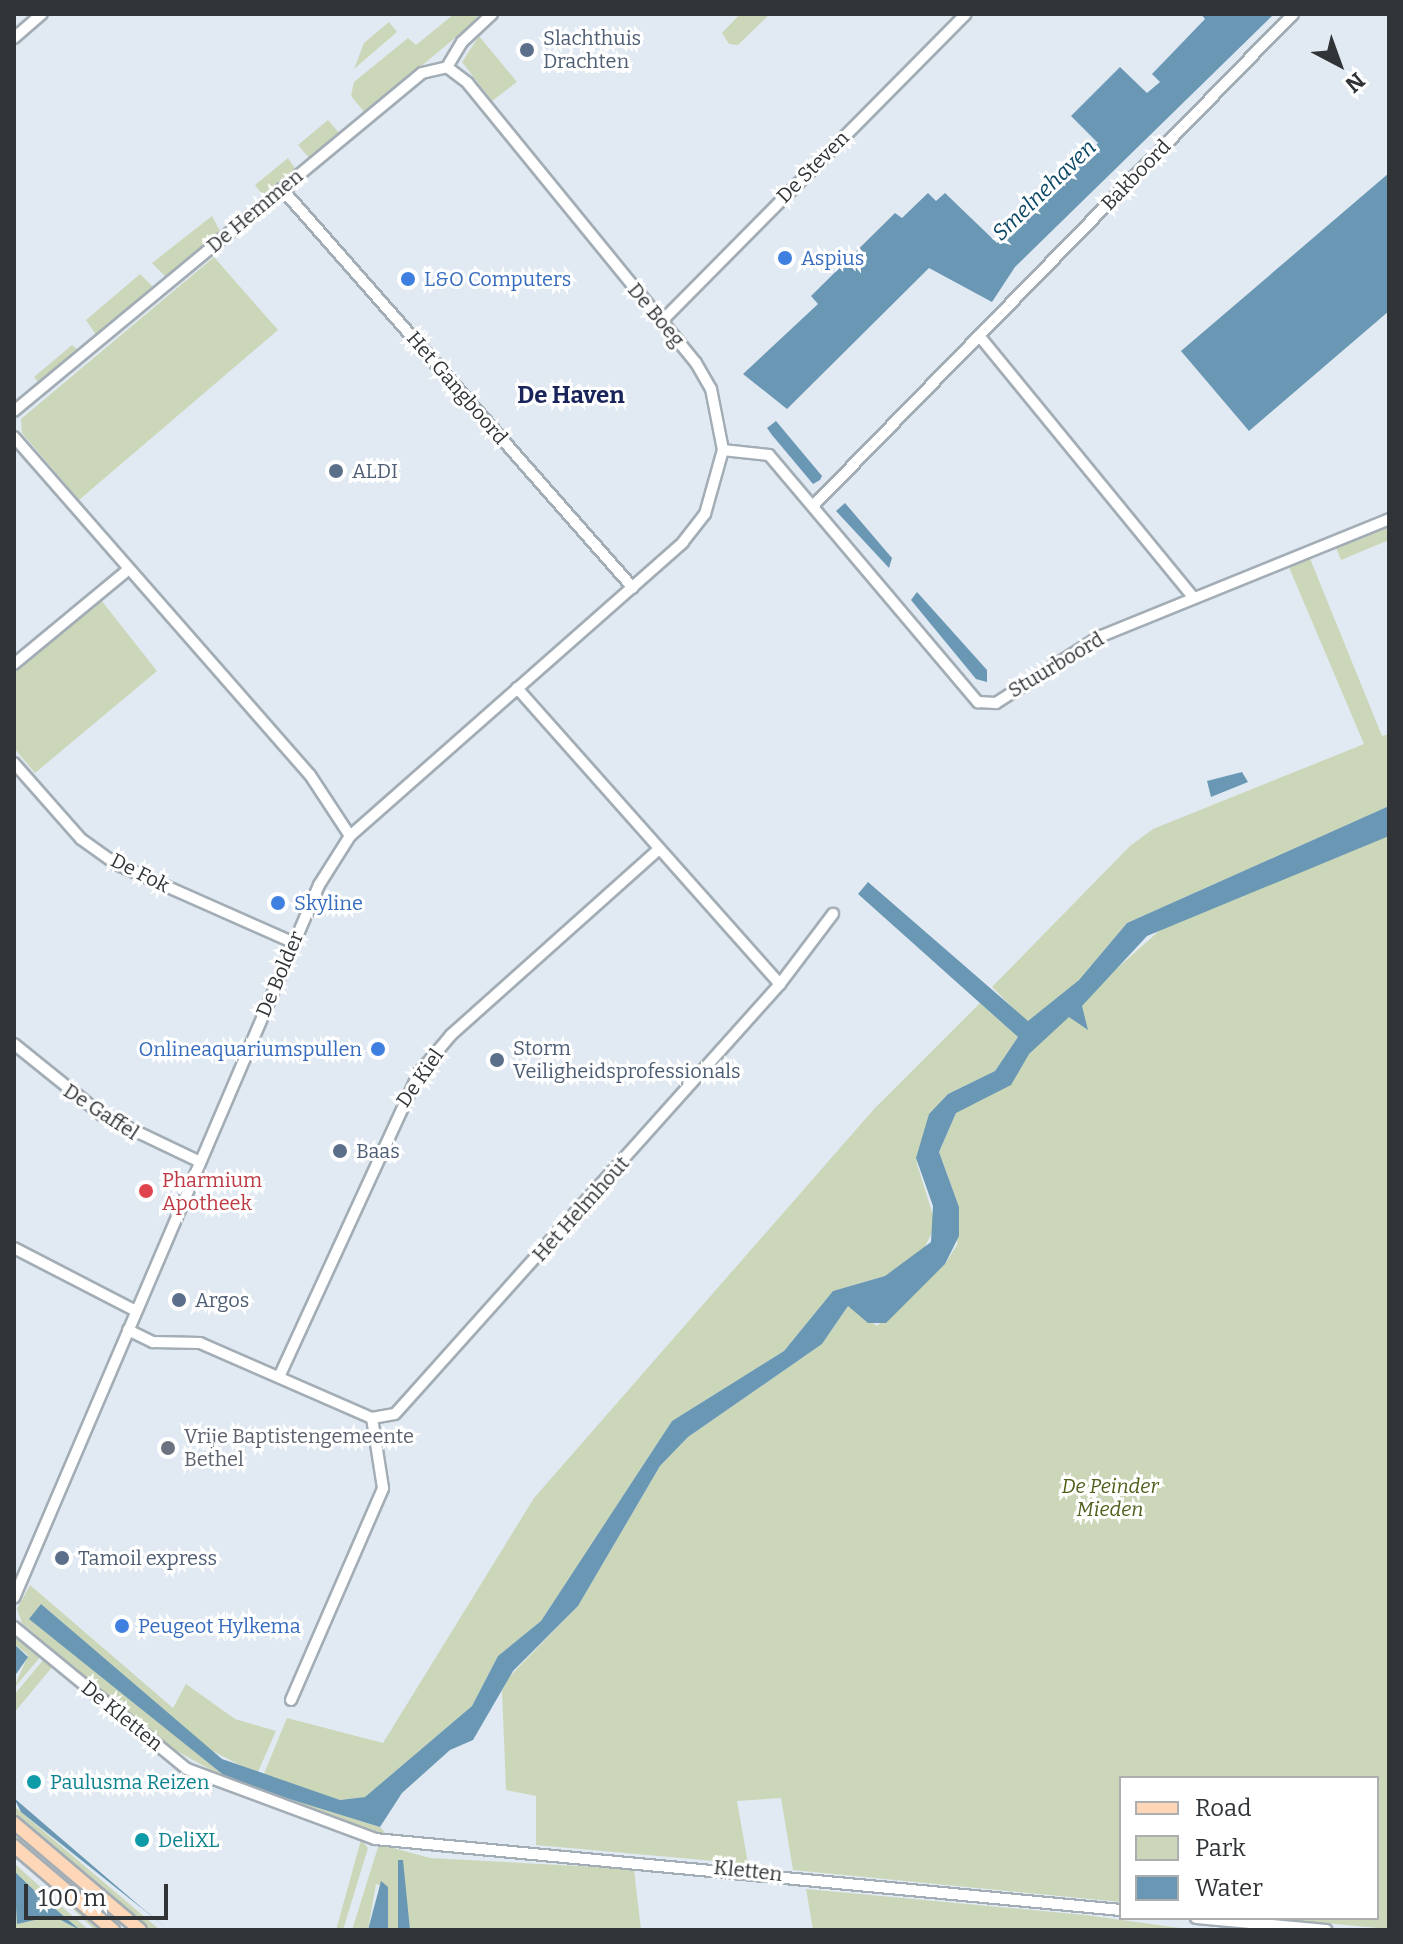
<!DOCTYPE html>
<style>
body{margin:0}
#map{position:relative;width:1403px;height:1944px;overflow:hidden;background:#e1eaf3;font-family:Bitter,serif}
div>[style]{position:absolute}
.green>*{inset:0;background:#ccd7b9}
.water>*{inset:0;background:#6a98b4}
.roads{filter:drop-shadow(2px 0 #a3adb5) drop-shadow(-2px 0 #a3adb5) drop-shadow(0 2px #a3adb5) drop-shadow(0 -2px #a3adb5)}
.minor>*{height:10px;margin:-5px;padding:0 5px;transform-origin:5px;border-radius:5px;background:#fff}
.major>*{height:12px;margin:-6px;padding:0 6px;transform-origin:6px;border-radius:6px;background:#fdd7b8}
.dots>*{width:22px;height:22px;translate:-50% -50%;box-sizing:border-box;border:4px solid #fff;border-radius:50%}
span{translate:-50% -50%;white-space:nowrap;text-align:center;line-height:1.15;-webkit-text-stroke:6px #fff;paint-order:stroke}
.service-label{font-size:20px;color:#4e5e75}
.left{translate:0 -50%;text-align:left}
.street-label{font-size:20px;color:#303437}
.shop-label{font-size:20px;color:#366cbe}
.right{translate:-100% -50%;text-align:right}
.health-label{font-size:20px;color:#be3a42}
.worship-label{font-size:20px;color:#5b616d}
.park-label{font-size:20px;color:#4e601b;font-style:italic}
.culture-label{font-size:20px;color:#0d838f}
.water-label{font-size:22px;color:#0b4866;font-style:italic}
.quarter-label{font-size:24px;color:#19245b;font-weight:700}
.frame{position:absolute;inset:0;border:16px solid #303437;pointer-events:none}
.legend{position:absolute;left:1119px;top:1776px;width:260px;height:144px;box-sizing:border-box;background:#fff;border:2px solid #acaeaf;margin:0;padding:10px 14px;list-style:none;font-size:24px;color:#303437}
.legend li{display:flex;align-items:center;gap:16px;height:40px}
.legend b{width:40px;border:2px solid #acaeaf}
.north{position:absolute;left:1299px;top:24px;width:80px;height:80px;-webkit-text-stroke:6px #fff;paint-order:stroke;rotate:139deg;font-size:22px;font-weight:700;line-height:32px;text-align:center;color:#303437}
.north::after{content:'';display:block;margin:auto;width:28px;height:36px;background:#303437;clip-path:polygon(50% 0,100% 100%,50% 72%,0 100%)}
.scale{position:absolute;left:24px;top:1884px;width:144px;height:36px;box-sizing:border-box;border:4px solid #303437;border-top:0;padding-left:10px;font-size:24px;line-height:28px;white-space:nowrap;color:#303437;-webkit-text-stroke:6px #fff;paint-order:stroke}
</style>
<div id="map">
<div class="green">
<i style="clip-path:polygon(454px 14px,480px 17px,365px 113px,351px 96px,354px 82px,408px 38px,416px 45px)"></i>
<i style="clip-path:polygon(740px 14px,770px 14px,738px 45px,729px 44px,722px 33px)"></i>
<i style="clip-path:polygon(389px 22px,397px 32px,354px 69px,364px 43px)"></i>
<i style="clip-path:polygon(479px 36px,517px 82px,492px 101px,462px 62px)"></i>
<i style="clip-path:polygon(328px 120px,340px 134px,310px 159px,298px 145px)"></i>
<i style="clip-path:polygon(288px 158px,296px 170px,264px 197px,255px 185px)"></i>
<i style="clip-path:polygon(212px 216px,221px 233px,167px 278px,152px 263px)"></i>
<i style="clip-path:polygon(214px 257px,278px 330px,79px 500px,22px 433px,21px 419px)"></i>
<i style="clip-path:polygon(140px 274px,154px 288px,97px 336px,86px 320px)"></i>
<i style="clip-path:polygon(72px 345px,79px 351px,40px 384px,34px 377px)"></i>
<i style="clip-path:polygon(1389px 524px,1389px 540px,1341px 560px,1335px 545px)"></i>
<i style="clip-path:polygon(1309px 556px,1382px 736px,1389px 734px,1389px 806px,1127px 923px,1079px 980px,1027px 1022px,992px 987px,1130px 846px,1153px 829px,1364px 744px,1288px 565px)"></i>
<i style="clip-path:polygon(101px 600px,157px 671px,35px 773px,14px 748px,14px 673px)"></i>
<i style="clip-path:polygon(1389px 833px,1389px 1929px,1271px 1918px,1377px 1918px,1377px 1778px,1121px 1778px,1121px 1902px,793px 1870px,781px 1798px,737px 1801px,748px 1864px,536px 1845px,536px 1796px,506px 1790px,502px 1691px,508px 1678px,578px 1606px,660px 1466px,688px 1437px,822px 1344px,848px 1306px,877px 1326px,945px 1264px,957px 1245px,959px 1207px,939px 1152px,956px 1113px,1170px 921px)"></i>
<i style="clip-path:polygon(980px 1003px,1018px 1037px,995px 1071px,948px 1094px,929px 1114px,917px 1164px,936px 1225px,922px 1252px,885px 1276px,833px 1291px,784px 1351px,672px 1421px,541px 1621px,498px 1656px,472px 1706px,365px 1797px,340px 1800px,263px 1776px,287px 1718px,383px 1743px,534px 1498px,874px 1109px)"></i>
<i style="clip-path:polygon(30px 1585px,173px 1708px,186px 1684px,235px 1719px,276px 1731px,257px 1774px,203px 1746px,41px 1604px,30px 1619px,231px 1781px,159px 1741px,22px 1623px,17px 1609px)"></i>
<i style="clip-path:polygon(14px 1633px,41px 1656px,14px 1688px,28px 1655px,14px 1644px)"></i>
<i style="clip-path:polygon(44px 1659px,53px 1666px,14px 1713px,14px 1695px)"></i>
<i style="clip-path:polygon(279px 1795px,380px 1827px,387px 1835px,311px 1809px)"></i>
<i style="clip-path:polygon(14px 1806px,160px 1930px,148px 1930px,38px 1836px,14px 1816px)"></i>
<i style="clip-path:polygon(14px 1831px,131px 1930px,110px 1920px,14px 1839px)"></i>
<i style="clip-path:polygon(361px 1840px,368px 1848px,343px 1930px,336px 1930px)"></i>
<i style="clip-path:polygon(379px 1844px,430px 1858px,634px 1869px,641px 1930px,410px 1930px,398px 1860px,398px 1930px,388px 1930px,388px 1887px,376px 1884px,368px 1930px,352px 1930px)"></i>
<i style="clip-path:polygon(14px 1853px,104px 1930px,95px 1930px)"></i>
<i style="clip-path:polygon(14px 1863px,68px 1912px,89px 1930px,14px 1930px)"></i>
<i style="clip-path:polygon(806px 1889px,1085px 1915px,1195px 1930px,813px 1930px)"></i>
</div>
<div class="water">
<i style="clip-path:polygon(1201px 14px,1274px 14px,1015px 267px,992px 302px,929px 268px,787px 409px,743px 374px,818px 304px,811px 296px,895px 213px,902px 218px,928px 193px,936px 201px,945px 193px,997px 243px,1098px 143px,1071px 116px,1120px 67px,1147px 93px,1160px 82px,1152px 74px,1205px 19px)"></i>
<i style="clip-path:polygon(1389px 173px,1389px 311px,1249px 431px,1181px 351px)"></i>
<i style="clip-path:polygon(776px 421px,822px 476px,820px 480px,813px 484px,772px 435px,767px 428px)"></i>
<i style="clip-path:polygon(845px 503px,892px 558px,889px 568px,836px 511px)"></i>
<i style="clip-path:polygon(917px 592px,987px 670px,987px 682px,976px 679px,911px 600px)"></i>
<i style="clip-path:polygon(1242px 772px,1248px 782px,1211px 797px,1207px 781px)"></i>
<i style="clip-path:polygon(1389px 806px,1389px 836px,1147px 936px,1082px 1006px,1088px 1030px,1069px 1017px,1029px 1054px,1011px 1085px,956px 1113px,939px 1152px,959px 1207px,959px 1236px,945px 1264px,886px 1323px,868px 1323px,848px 1306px,822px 1344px,688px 1437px,660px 1466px,578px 1606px,513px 1671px,473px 1740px,450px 1750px,402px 1793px,380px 1827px,231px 1781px,29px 1619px,41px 1604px,222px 1759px,340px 1800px,365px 1797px,472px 1706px,498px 1656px,541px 1621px,672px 1421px,784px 1351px,833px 1291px,885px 1276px,931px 1242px,933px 1206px,916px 1158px,929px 1114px,948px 1094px,995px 1071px,1018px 1037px,858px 894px,868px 882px,1028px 1021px,1079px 980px,1127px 923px)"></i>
<i style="clip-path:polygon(14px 1644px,28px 1657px,14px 1677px)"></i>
<i style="clip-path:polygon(14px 1798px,142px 1908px,169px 1930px,21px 1812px)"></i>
<i style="clip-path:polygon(398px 1860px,403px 1860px,410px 1930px,398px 1930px)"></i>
<i style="clip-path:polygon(14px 1871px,39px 1895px,80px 1930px,53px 1916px,17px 1924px)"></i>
<i style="clip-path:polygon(381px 1881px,388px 1887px,388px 1930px,368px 1930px)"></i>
</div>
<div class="roads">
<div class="minor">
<i style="left:14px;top:38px;width:37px;rotate:-41deg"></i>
<i style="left:282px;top:189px;width:531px;rotate:48.66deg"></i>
<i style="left:661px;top:322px;width:433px;rotate:-45.3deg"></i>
<i style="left:981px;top:338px;width:336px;rotate:50.7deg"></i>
<i style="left:14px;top:411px;width:530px;rotate:-39.64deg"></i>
<i style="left:422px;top:73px;width:26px;rotate:-13deg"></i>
<i style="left:447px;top:67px;width:29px;rotate:-59deg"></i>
<i style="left:462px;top:42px;width:41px;rotate:-43deg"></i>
<i style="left:14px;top:437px;width:449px;rotate:48.8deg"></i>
<i style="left:310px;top:775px;width:73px;rotate:56.7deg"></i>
<i style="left:350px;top:836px;width:58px;rotate:122.3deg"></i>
<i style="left:319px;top:885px;width:775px;rotate:113.16deg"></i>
<i style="left:723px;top:450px;width:46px;rotate:6.2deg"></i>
<i style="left:769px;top:455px;width:324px;rotate:49.8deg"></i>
<i style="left:978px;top:702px;width:18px;rotate:3deg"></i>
<i style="left:996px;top:703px;width:122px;rotate:-32.7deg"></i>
<i style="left:1099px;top:637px;width:313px;rotate:-22.1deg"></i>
<i style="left:814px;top:505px;width:686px;rotate:-45.71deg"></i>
<i style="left:14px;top:664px;width:149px;rotate:-39.6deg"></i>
<i style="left:517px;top:688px;width:396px;rotate:48.4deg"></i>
<i style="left:14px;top:763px;width:101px;rotate:48.6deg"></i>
<i style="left:81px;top:839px;width:43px;rotate:35.5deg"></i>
<i style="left:116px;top:864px;width:195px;rotate:23.9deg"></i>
<i style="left:350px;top:836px;width:444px;rotate:-41.4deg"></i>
<i style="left:683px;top:542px;width:36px;rotate:-52deg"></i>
<i style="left:705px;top:514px;width:66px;rotate:-74.3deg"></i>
<i style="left:723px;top:450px;width:62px;rotate:-101.1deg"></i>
<i style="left:711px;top:389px;width:30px;rotate:-120deg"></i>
<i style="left:696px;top:363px;width:361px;rotate:-129.2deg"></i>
<i style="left:468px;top:83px;width:26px;rotate:-143deg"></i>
<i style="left:14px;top:1044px;width:113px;rotate:38.9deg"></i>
<i style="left:102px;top:1115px;width:109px;rotate:25.6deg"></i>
<i style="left:14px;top:1248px;width:137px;rotate:27.3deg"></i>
<i style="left:128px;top:1330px;width:28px;rotate:26deg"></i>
<i style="left:153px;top:1342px;width:47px;rotate:1.2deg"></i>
<i style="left:200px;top:1343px;width:188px;rotate:23.6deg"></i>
<i style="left:372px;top:1418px;width:23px;rotate:-10deg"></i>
<i style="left:395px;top:1414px;width:577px;rotate:-48.16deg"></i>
<i style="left:780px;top:984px;width:88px;rotate:-52.9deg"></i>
<i style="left:279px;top:1377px;width:335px;rotate:-65.3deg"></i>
<i style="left:419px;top:1073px;width:50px;rotate:-49.9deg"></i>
<i style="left:451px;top:1035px;width:279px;rotate:-41.8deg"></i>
<i style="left:14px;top:1627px;width:224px;rotate:39.4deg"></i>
<i style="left:187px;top:1769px;width:201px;rotate:20.4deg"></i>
<i style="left:375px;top:1839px;width:749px;rotate:5.44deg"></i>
<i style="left:291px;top:1700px;width:231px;rotate:-66.5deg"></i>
<i style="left:383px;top:1488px;width:71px;rotate:-98.9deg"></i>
<i style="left:1196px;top:1918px;width:131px;rotate:5.3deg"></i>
</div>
<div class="major">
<i style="left:14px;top:1823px;width:165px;rotate:40.3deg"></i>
<i style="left:14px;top:1846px;width:130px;rotate:40.3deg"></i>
</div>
</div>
<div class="dots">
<i style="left:527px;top:50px;background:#5c6f8a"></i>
<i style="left:785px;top:258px;background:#3f7fe0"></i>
<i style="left:408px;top:279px;background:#3f7fe0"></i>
<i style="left:336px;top:471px;background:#5c6f8a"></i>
<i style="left:278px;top:903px;background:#3f7fe0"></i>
<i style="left:378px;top:1049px;background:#3f7fe0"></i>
<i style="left:497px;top:1060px;background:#5c6f8a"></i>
<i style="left:340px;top:1151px;background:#5c6f8a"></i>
<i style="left:146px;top:1191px;background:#e0444e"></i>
<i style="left:179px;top:1300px;background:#5c6f8a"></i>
<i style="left:168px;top:1448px;background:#6b7280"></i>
<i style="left:62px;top:1558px;background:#5c6f8a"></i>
<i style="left:122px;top:1626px;background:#3f7fe0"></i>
<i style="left:34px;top:1782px;background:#0f9aa8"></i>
<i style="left:142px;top:1840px;background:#0f9aa8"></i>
</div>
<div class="service-label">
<span class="left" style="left:543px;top:50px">Slachthuis<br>Drachten</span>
<span class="left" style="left:352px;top:471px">ALDI</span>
<span class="left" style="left:513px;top:1060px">Storm<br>Veiligheidsprofessionals</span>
<span class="left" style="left:356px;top:1151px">Baas</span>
<span class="left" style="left:195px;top:1300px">Argos</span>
<span class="left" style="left:78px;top:1558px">Tamoil express</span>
</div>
<div class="street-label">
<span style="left:813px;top:167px;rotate:-45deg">De Steven</span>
<span style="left:1136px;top:175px;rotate:-46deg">Bakboord</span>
<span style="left:255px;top:211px;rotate:-40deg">De Hemmen</span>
<span style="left:656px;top:315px;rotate:50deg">De Boeg</span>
<span style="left:457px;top:388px;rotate:49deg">Het Gangboord</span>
<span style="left:1056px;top:665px;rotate:-31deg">Stuurboord</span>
<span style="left:140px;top:873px;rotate:27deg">De Fok</span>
<span style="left:280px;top:974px;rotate:-67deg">De Bolder</span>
<span style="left:420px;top:1078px;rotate:-55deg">De Kiel</span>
<span style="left:101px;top:1112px;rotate:33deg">De Gaffel</span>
<span style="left:581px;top:1209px;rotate:-48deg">Het Helmhout</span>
<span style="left:122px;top:1716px;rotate:39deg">De Kletten</span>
<span style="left:748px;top:1871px;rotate:6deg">Kletten</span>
</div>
<div class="shop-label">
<span class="left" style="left:801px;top:258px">Aspius</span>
<span class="left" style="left:424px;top:279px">L&amp;O Computers</span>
<span class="left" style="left:294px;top:903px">Skyline</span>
<span class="right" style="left:362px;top:1049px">Onlineaquariumspullen</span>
<span class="left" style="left:138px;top:1626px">Peugeot Hylkema</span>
</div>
<div class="health-label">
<span class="left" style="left:162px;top:1192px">Pharmium<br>Apotheek</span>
</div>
<div class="worship-label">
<span class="left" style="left:184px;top:1448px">Vrije Baptistengemeente<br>Bethel</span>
</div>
<div class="park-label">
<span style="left:1110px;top:1498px">De Peinder<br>Mieden</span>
</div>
<div class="culture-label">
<span class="left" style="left:50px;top:1782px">Paulusma Reizen</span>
<span class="left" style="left:158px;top:1840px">DeliXL</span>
</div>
<div class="water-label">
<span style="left:1044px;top:190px;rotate:-44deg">Smelnehaven</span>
</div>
<div class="quarter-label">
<span style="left:571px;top:396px">De Haven</span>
</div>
<div class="frame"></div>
<ul class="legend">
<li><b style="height:10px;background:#fdd7b8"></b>Road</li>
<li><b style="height:22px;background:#ccd7b9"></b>Park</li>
<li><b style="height:22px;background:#6a98b4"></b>Water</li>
</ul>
<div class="north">N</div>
<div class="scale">100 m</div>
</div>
